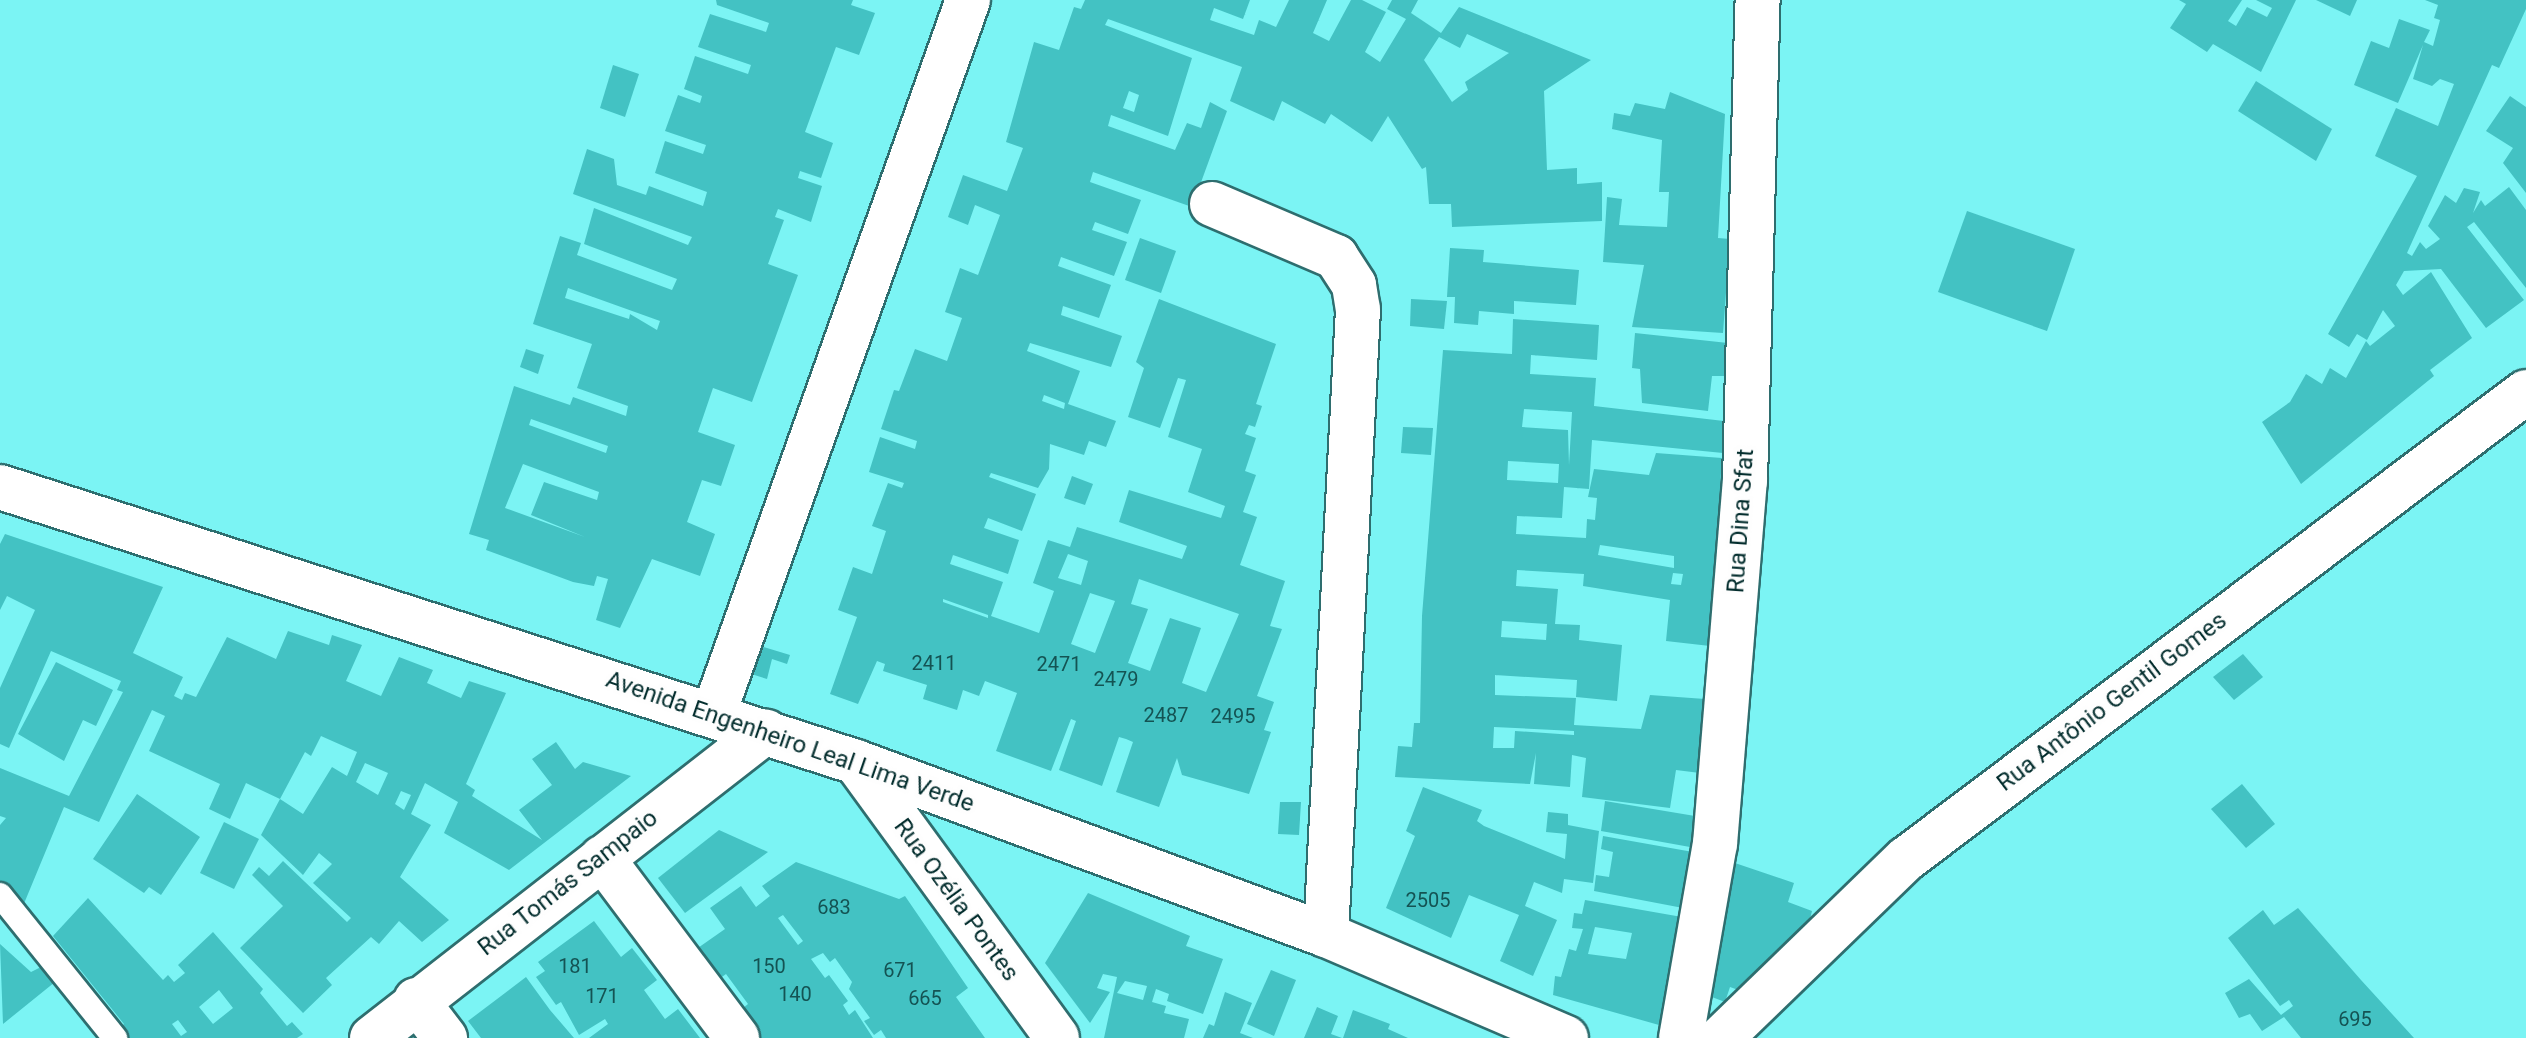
<!DOCTYPE html>
<meta charset="utf-8">
<style>
body{margin:0}
#map{position:relative;width:2526px;height:1038px;overflow:hidden;background:#7bf4f4;font-family:Roboto,sans-serif}
div>[style]{position:absolute}
.building>*{inset:0;background:#43c2c3}
.roads{filter:drop-shadow(2px 0 #2e6e6f) drop-shadow(-2px 0 #2e6e6f) drop-shadow(0 2px #2e6e6f) drop-shadow(0 -2px #2e6e6f)}
.lane>*{height:24px;margin:-12px;padding:0 12px;transform-origin:12px;border-radius:12px;background:#fff}
.street>*{height:44px;margin:-22px;padding:0 22px;transform-origin:22px;border-radius:22px;background:#fff}
.secondary>*{height:44px;margin:-22px;padding:0 22px;transform-origin:22px;border-radius:22px;background:#fff}
span{translate:-50% -50%;white-space:nowrap;text-align:center;line-height:1.15;-webkit-text-stroke:8px #fefefe;paint-order:stroke}
.number-label{font-size:20px;color:#145353}
.number-label span{-webkit-text-stroke-width:0}
.street-label{font-size:24px;color:#042e2e}
</style>
<div id="map">
<div class="building">
<i style="clip-path:polygon(evenodd,716px 0,853px 0,851px 5px,875px 13px,859px 55px,836px 47px,805px 132px,833px 143px,821px 178px,800px 171px,798px 178px,822px 186px,811px 222px,778px 209px,775px 217px,784px 220px,768px 264px,798px 275px,752px 402px,713px 388px,698px 432px,735px 445px,721px 486px,702px 480px,687px 522px,715px 534px,700px 576px,652px 559px,620px 628px,596px 620px,608px 579px,597px 576px,594px 586px,573px 582px,486px 550px,489px 540px,469px 534px,514px 386px,570px 405px,573px 397px,626px 416px,628px 406px,577px 388px,592px 344px,533px 324px,560px 236px,581px 243px,577px 255px,672px 290px,677px 279px,584px 244px,594px 208px,688px 245px,692px 237px,573px 194px,587px 149px,614px 159px,617px 185px,646px 195px,649px 186px,703px 206px,707px 192px,655px 173px,665px 141px,703px 154px,706px 145px,665px 131px,678px 95px,700px 103px,702px 96px,684px 89px,695px 56px,748px 74px,751px 65px,698px 47px,710px 14px,766px 32px,769px 23px,717px 5px,716px 0,568px 288px,660px 321px,657px 330px,630px 314px,629px 319px,565px 298px,568px 288px,716px 0,531px 419px,608px 446px,606px 453px,529px 425px,531px 419px,716px 0,523px 464px,599px 492px,597px 500px,544px 482px,531px 515px,585px 537px,505px 508px,523px 464px)"></i>
<i style="clip-path:polygon(evenodd,1085px 0,1250px 0,1243px 19px,1214px 8px,1210px 20px,1254px 35px,1259px 20px,1276px 27px,1289px 0,1327px 0,1313px 33px,1329px 41px,1351px 0,1362px 0,1386px 12px,1365px 52px,1380px 62px,1406px 19px,1387px 9px,1392px 0,1418px 0,1411px 13px,1441px 33px,1459px 7px,1591px 60px,1544px 91px,1547px 170px,1577px 168px,1577px 184px,1602px 182px,1602px 221px,1452px 227px,1451px 204px,1429px 204px,1426px 167px,1422px 169px,1388px 116px,1372px 142px,1331px 114px,1325px 124px,1282px 101px,1274px 121px,1230px 101px,1242px 67px,1108px 19px,1105px 25px,1192px 58px,1168px 136px,1111px 115px,1108px 126px,1175px 150px,1187px 123px,1201px 128px,1210px 102px,1227px 111px,1192px 207px,1093px 172px,1090px 182px,1141px 200px,1128px 234px,1095px 222px,1092px 230px,1127px 242px,1114px 276px,1061px 257px,1058px 266px,1111px 285px,1099px 318px,1063px 306px,1061px 315px,1122px 336px,1111px 367px,1030px 343px,1027px 351px,1080px 371px,1068px 404px,1116px 421px,1106px 447px,1089px 441px,1084px 455px,1050px 444px,1049px 469px,1038px 488px,991px 473px,989px 477px,1036px 494px,1022px 531px,988px 518px,984px 528px,1019px 540px,1008px 574px,953px 555px,950px 564px,1003px 582px,991px 616px,1039px 633px,1054px 591px,1033px 583px,1048px 540px,1070px 547px,1077px 527px,1182px 559px,1187px 546px,1119px 522px,1129px 490px,1221px 518px,1225px 506px,1188px 492px,1202px 449px,1168px 437px,1186px 380px,1178px 378px,1160px 428px,1128px 417px,1144px 368px,1136px 362px,1159px 299px,1276px 344px,1256px 404px,1262px 406px,1255px 427px,1249px 425px,1245px 434px,1256px 438px,1245px 471px,1256px 475px,1243px 512px,1257px 517px,1240px 565px,1285px 581px,1270px 626px,1282px 629px,1257px 696px,1274px 702px,1264px 730px,1271px 732px,1249px 794px,1182px 775px,1177px 758px,1159px 807px,1116px 792px,1133px 742px,1126px 739px,1119px 737px,1102px 786px,1059px 770px,1076px 721px,1071px 719px,1051px 771px,996px 751px,1017px 693px,985px 681px,979px 696px,963px 690px,957px 710px,923px 699px,927px 685px,883px 671px,885px 664px,877px 661px,858px 704px,830px 694px,857px 617px,838px 610px,853px 567px,872px 574px,886px 531px,872px 526px,888px 483px,902px 488px,904px 483px,869px 472px,880px 437px,915px 449px,917px 441px,881px 429px,894px 390px,899px 391px,915px 349px,947px 361px,962px 318px,945px 312px,960px 268px,978px 275px,1000px 215px,975px 205px,968px 225px,948px 217px,963px 175px,1007px 191px,1023px 148px,1006px 142px,1034px 42px,1059px 50px,1074px 7px,1081px 9px,1085px 0,1467px 34px,1509px 53px,1465px 82px,1468px 90px,1452px 102px,1424px 60px,1439px 37px,1460px 48px,1467px 34px,1085px 0,1129px 91px,1139px 95px,1134px 112px,1123px 108px,1129px 91px,1085px 0,1044px 395px,1065px 403px,1064px 409px,1042px 401px,1044px 395px,1085px 0,1068px 554px,1088px 561px,1081px 585px,1058px 578px,1068px 554px,1085px 0,1139px 579px,1239px 614px,1206px 692px,1182px 683px,1201px 628px,1170px 618px,1150px 671px,1128px 663px,1148px 609px,1131px 604px,1139px 579px,1085px 0,1090px 593px,1115px 601px,1095px 653px,1071px 644px,1090px 593px,1085px 0,943px 599px,988px 615px,988px 618px,943px 602px,943px 599px)"></i>
<i style="clip-path:polygon(2179px 0,2242px 0,2228px 21px,2236px 26px,2247px 7px,2267px 17px,2272px 8px,2256px 0,2296px 0,2261px 72px,2213px 44px,2207px 52px,2170px 28px,2186px 4px)"></i>
<i style="clip-path:polygon(2316px 0,2357px 0,2350px 16px)"></i>
<i style="clip-path:polygon(2425px 0,2526px 0,2526px 9px,2499px 68px,2492px 65px,2407px 253px,2412px 256px,2420px 242px,2426px 249px,2440px 239px,2428px 226px,2445px 195px,2456px 203px,2464px 188px,2480px 192px,2473px 213px,2481px 200px,2485px 206px,2509px 187px,2526px 210px,2526px 288px,2474px 222px,2467px 227px,2524px 300px,2486px 328px,2441px 269px,2404px 271px,2396px 285px,2403px 295px,2431px 272px,2472px 338px,2430px 370px,2434px 376px,2301px 484px,2262px 422px,2290px 402px,2306px 374px,2322px 384px,2330px 368px,2346px 378px,2366px 341px,2370px 346px,2395px 326px,2383px 310px,2367px 340px,2357px 334px,2349px 347px,2328px 334px,2417px 176px,2375px 156px,2396px 108px,2438px 126px,2454px 84px,2440px 79px,2432px 86px,2413px 79px,2423px 45px,2398px 103px,2354px 85px,2371px 41px,2389px 48px,2399px 19px,2430px 30px,2424px 42px,2433px 46px,2440px 20px,2434px 18px,2438px 5px)"></i>
<i style="clip-path:polygon(613px 65px,639px 74px,625px 117px,600px 108px)"></i>
<i style="clip-path:polygon(2256px 81px,2332px 129px,2316px 161px,2238px 111px)"></i>
<i style="clip-path:polygon(1670px 92px,1725px 114px,1718px 238px,1730px 239px,1723px 333px,1632px 327px,1644px 265px,1603px 262px,1607px 197px,1622px 199px,1619px 225px,1667px 227px,1669px 192px,1659px 192px,1662px 140px,1612px 129px,1614px 113px,1630px 116px,1635px 103px,1665px 109px)"></i>
<i style="clip-path:polygon(2510px 96px,2526px 107px,2526px 193px,2503px 163px,2513px 148px,2486px 131px)"></i>
<i style="clip-path:polygon(1967px 211px,2075px 249px,2047px 331px,1938px 292px)"></i>
<i style="clip-path:polygon(1140px 238px,1176px 251px,1161px 293px,1125px 280px)"></i>
<i style="clip-path:polygon(1450px 248px,1484px 250px,1483px 262px,1579px 270px,1576px 305px,1514px 301px,1514px 314px,1479px 311px,1478px 325px,1454px 323px,1455px 297px,1447px 297px)"></i>
<i style="clip-path:polygon(1411px 299px,1447px 301px,1444px 329px,1410px 326px)"></i>
<i style="clip-path:polygon(evenodd,1513px 319px,1599px 325px,1597px 360px,1531px 355px,1530px 374px,1596px 378px,1594px 406px,1724px 421px,1723px 453px,1592px 440px,1589px 489px,1564px 487px,1562px 518px,1517px 516px,1516px 534px,1586px 538px,1587px 519px,1595px 520px,1597px 498px,1588px 497px,1594px 469px,1649px 475px,1656px 453px,1722px 458px,1710px 646px,1666px 641px,1670px 600px,1583px 586px,1584px 574px,1517px 570px,1516px 586px,1558px 589px,1555px 624px,1580px 625px,1579px 640px,1622px 645px,1617px 701px,1576px 697px,1577px 680px,1495px 675px,1495px 695px,1576px 698px,1574px 725px,1641px 729px,1650px 695px,1705px 699px,1700px 773px,1676px 770px,1670px 808px,1582px 797px,1586px 758px,1572px 755px,1570px 787px,1534px 784px,1536px 753px,1530px 784px,1395px 777px,1398px 746px,1412px 747px,1414px 723px,1420px 723px,1422px 616px,1443px 350px,1512px 354px,1513px 319px,1524px 409px,1572px 412px,1569px 465px,1568px 430px,1522px 427px,1524px 409px,1513px 319px,1508px 461px,1559px 464px,1558px 483px,1507px 480px,1508px 461px,1513px 319px,1600px 545px,1674px 556px,1674px 568px,1598px 555px,1600px 545px,1513px 319px,1673px 573px,1683px 574px,1681px 585px,1671px 584px,1673px 573px,1513px 319px,1502px 621px,1547px 624px,1546px 640px,1501px 637px,1502px 621px,1513px 319px,1494px 727px,1574px 731px,1574px 735px,1515px 731px,1514px 748px,1493px 748px,1494px 727px)"></i>
<i style="clip-path:polygon(1635px 333px,1728px 343px,1725px 376px,1712px 376px,1708px 411px,1642px 403px,1640px 369px,1632px 368px)"></i>
<i style="clip-path:polygon(526px 349px,544px 355px,538px 374px,520px 367px)"></i>
<i style="clip-path:polygon(1403px 427px,1433px 428px,1431px 455px,1401px 453px)"></i>
<i style="clip-path:polygon(1072px 476px,1093px 484px,1085px 505px,1064px 498px)"></i>
<i style="clip-path:polygon(evenodd,5px 534px,163px 587px,133px 653px,183px 677px,174px 696px,182px 700px,185px 693px,196px 697px,227px 637px,276px 659px,288px 631px,329px 645px,332px 635px,362px 645px,346px 681px,381px 696px,399px 657px,433px 670px,427px 683px,461px 698px,469px 681px,506px 693px,466px 784px,475px 790px,472px 796px,542px 840px,519px 810px,552px 785px,532px 759px,556px 742px,575px 769px,583px 762px,631px 776px,509px 870px,444px 833px,458px 802px,425px 783px,411px 814px,431px 825px,400px 877px,449px 920px,422px 942px,399px 921px,379px 944px,371px 937px,326px 978px,332px 985px,303px 1013px,240px 948px,283px 906px,252px 875px,259px 867px,269px 876px,283px 861px,347px 922px,351px 918px,313px 883px,332px 864px,319px 853px,303px 875px,261px 835px,280px 799px,303px 814px,332px 767px,347px 776px,357px 752px,321px 736px,311px 756px,305px 752px,280px 799px,246px 783px,230px 819px,209px 809px,220px 784px,149px 751px,165px 716px,152px 710px,99px 822px,64px 807px,23px 906px,0 882px,0 825px,6px 818px,0 816px,0 768px,69px 796px,123px 692px,117px 690px,121px 681px,51px 651px,9px 748px,0 744px,0 688px,35px 610px,7px 596px,0 610px,0 544px,5px 534px,365px 763px,388px 773px,378px 795px,356px 782px,365px 763px,5px 534px,401px 791px,411px 795px,404px 810px,395px 804px,401px 791px)"></i>
<i style="clip-path:polygon(754px 644px,790px 655px,787px 664px,772px 659px,767px 679px,745px 672px)"></i>
<i style="clip-path:polygon(2243px 654px,2263px 677px,2234px 700px,2213px 677px)"></i>
<i style="clip-path:polygon(56px 662px,113px 690px,96px 726px,83px 720px,64px 761px,18px 734px)"></i>
<i style="clip-path:polygon(2242px 784px,2275px 824px,2246px 848px,2211px 809px)"></i>
<i style="clip-path:polygon(1423px 787px,1482px 810px,1477px 821px,1484px 826px,1565px 859px,1567px 834px,1546px 832px,1548px 812px,1568px 814px,1568px 825px,1599px 831px,1593px 883px,1564px 879px,1562px 893px,1534px 882px,1525px 906px,1557px 920px,1533px 976px,1500px 961px,1519px 915px,1469px 895px,1451px 938px,1386px 908px,1415px 836px,1406px 831px)"></i>
<i style="clip-path:polygon(137px 794px,200px 837px,161px 895px,149px 887px,144px 893px,93px 859px)"></i>
<i style="clip-path:polygon(1605px 801px,1695px 816px,1690px 847px,1601px 831px)"></i>
<i style="clip-path:polygon(1280px 802px,1301px 802px,1299px 835px,1278px 834px)"></i>
<i style="clip-path:polygon(224px 822px,259px 839px,234px 889px,200px 873px)"></i>
<i style="clip-path:polygon(719px 830px,768px 852px,685px 913px,658px 878px)"></i>
<i style="clip-path:polygon(1603px 836px,1693px 852px,1683px 908px,1594px 891px,1596px 875px,1609px 877px,1613px 852px,1601px 849px)"></i>
<i style="clip-path:polygon(evenodd,796px 862px,899px 899px,905px 896px,968px 988px,956px 997px,985px 1038px,886px 1038px,881px 1030px,874px 1035px,864px 1021px,870px 1018px,849px 989px,852px 982px,835px 958px,830px 962px,823px 953px,811px 959px,825px 978px,829px 975px,848px 1001px,843px 1005px,849px 1015px,855px 1010px,873px 1038px,757px 1038px,738px 1012px,748px 1004px,726px 974px,715px 982px,695px 950px,725px 929px,710px 908px,741px 886px,756px 907px,770px 896px,762px 886px,796px 862px,783px 915px,803px 941px,798px 945px,778px 918px,783px 915px)"></i>
<i style="clip-path:polygon(1732px 862px,1794px 883px,1788px 902px,1812px 911px,1809px 923px,1741px 991px,1730px 987px,1725px 1002px,1704px 994px)"></i>
<i style="clip-path:polygon(evenodd,1088px 893px,1190px 936px,1186px 946px,1223px 959px,1203px 1014px,1167px 1001px,1169px 994px,1156px 989px,1152px 1002px,1166px 1006px,1164px 1013px,1189px 1019px,1184px 1038px,1104px 1038px,1117px 977px,1103px 974px,1097px 988px,1110px 992px,1090px 1023px,1045px 963px,1088px 893px,1125px 981px,1147px 986px,1143px 1000px,1117px 993px,1125px 981px)"></i>
<i style="clip-path:polygon(evenodd,88px 898px,163px 980px,168px 975px,174px 982px,185px 973px,178px 965px,213px 932px,263px 989px,260px 993px,287px 1026px,292px 1022px,303px 1034px,297px 1038px,128px 1038px,119px 1029px,124px 1024px,53px 936px,88px 898px,219px 990px,233px 1008px,213px 1024px,199px 1007px,219px 990px,88px 898px,178px 1020px,187px 1032px,181px 1036px,172px 1024px,178px 1020px)"></i>
<i style="clip-path:polygon(evenodd,1585px 900px,1682px 917px,1659px 1025px,1553px 995px,1555px 976px,1561px 977px,1569px 949px,1576px 951px,1583px 929px,1572px 928px,1574px 913px,1582px 914px,1585px 900px,1595px 927px,1632px 933px,1626px 959px,1588px 954px,1595px 927px)"></i>
<i style="clip-path:polygon(2298px 908px,2361px 980px,2414px 1038px,2301px 1038px,2284px 1017px,2262px 1031px,2250px 1014px,2239px 1018px,2225px 993px,2249px 979px,2281px 1015px,2293px 1006px,2289px 1000px,2280px 1006px,2228px 938px,2263px 910px,2274px 925px)"></i>
<i style="clip-path:polygon(594px 921px,621px 957px,632px 948px,657px 980px,644px 990px,665px 1019px,678px 1009px,700px 1038px,589px 1038px,608px 1024px,605px 1019px,579px 1035px,561px 1002px,556px 1005px,536px 977px,545px 971px,538px 962px)"></i>
<i style="clip-path:polygon(0 944px,31px 972px,41px 967px,55px 982px,3px 1024px)"></i>
<i style="clip-path:polygon(1271px 970px,1296px 980px,1274px 1036px,1247px 1024px)"></i>
<i style="clip-path:polygon(526px 977px,550px 1010px,574px 1038px,481px 1038px,468px 1021px)"></i>
<i style="clip-path:polygon(1225px 992px,1252px 1003px,1240px 1033px,1253px 1038px,1203px 1038px,1209px 1024px,1214px 1026px)"></i>
<i style="clip-path:polygon(1317px 1007px,1338px 1016px,1331px 1034px,1342px 1038px,1304px 1038px)"></i>
<i style="clip-path:polygon(1353px 1010px,1390px 1024px,1388px 1029px,1408px 1038px,1343px 1038px)"></i>
</div>
<div class="roads">
<div class="lane">
<i style="left:0;top:895px;width:184px;rotate:51.2deg"></i>
</div>
<div class="street">
<i style="left:1212px;top:204px;width:135px;rotate:23.1deg"></i>
<i style="left:1336px;top:257px;width:33px;rotate:57deg"></i>
<i style="left:1354px;top:285px;width:24px;rotate:81deg"></i>
<i style="left:1358px;top:309px;width:627px;rotate:92.93deg"></i>
<i style="left:714px;top:713px;width:757px;rotate:-70.39deg"></i>
<i style="left:856px;top:762px;width:341px;rotate:53.9deg"></i>
<i style="left:602px;top:858px;width:225px;rotate:53.1deg"></i>
<i style="left:416px;top:1000px;width:48px;rotate:52.7deg"></i>
<i style="left:372px;top:1038px;width:499px;rotate:-37.9deg"></i>
<i style="left:1681px;top:1038px;width:197px;rotate:-80.1deg"></i>
<i style="left:1715px;top:844px;width:364px;rotate:-85.3deg"></i>
<i style="left:1745px;top:481px;width:481px;rotate:-88.5deg"></i>
<i style="left:1721px;top:1038px;width:257px;rotate:-44.1deg"></i>
<i style="left:1906px;top:859px;width:776px;rotate:-36.99deg"></i>
</div>
<div class="secondary">
<i style="left:0;top:487px;width:899px;rotate:17.81deg"></i>
<i style="left:856px;top:762px;width:501px;rotate:20.21deg"></i>
<i style="left:1326px;top:935px;width:261px;rotate:23.2deg"></i>
</div>
</div>
<div class="number-label">
<span style="left:934px;top:663px">2411</span>
<span style="left:1059px;top:664px">2471</span>
<span style="left:1116px;top:679px">2479</span>
<span style="left:1166px;top:715px">2487</span>
<span style="left:1233px;top:716px">2495</span>
<span style="left:1428px;top:900px">2505</span>
<span style="left:834px;top:907px">683</span>
<span style="left:575px;top:966px">181</span>
<span style="left:769px;top:966px">150</span>
<span style="left:900px;top:970px">671</span>
<span style="left:795px;top:994px">140</span>
<span style="left:602px;top:996px">171</span>
<span style="left:925px;top:998px">665</span>
<span style="left:2355px;top:1019px">695</span>
</div>
<div class="street-label">
<span style="left:1741px;top:521px;rotate:-86deg">Rua Dina Sfat</span>
<span style="left:2112px;top:702px;rotate:-37deg">Rua Antônio Gentil Gomes</span>
<span style="left:790px;top:742px;rotate:19deg">Avenida Engenheiro Leal Lima Verde</span>
<span style="left:568px;top:883px;rotate:-38deg">Rua Tomás Sampaio</span>
<span style="left:956px;top:900px;rotate:54deg">Rua Ozélia Pontes</span>
</div>
</div>
